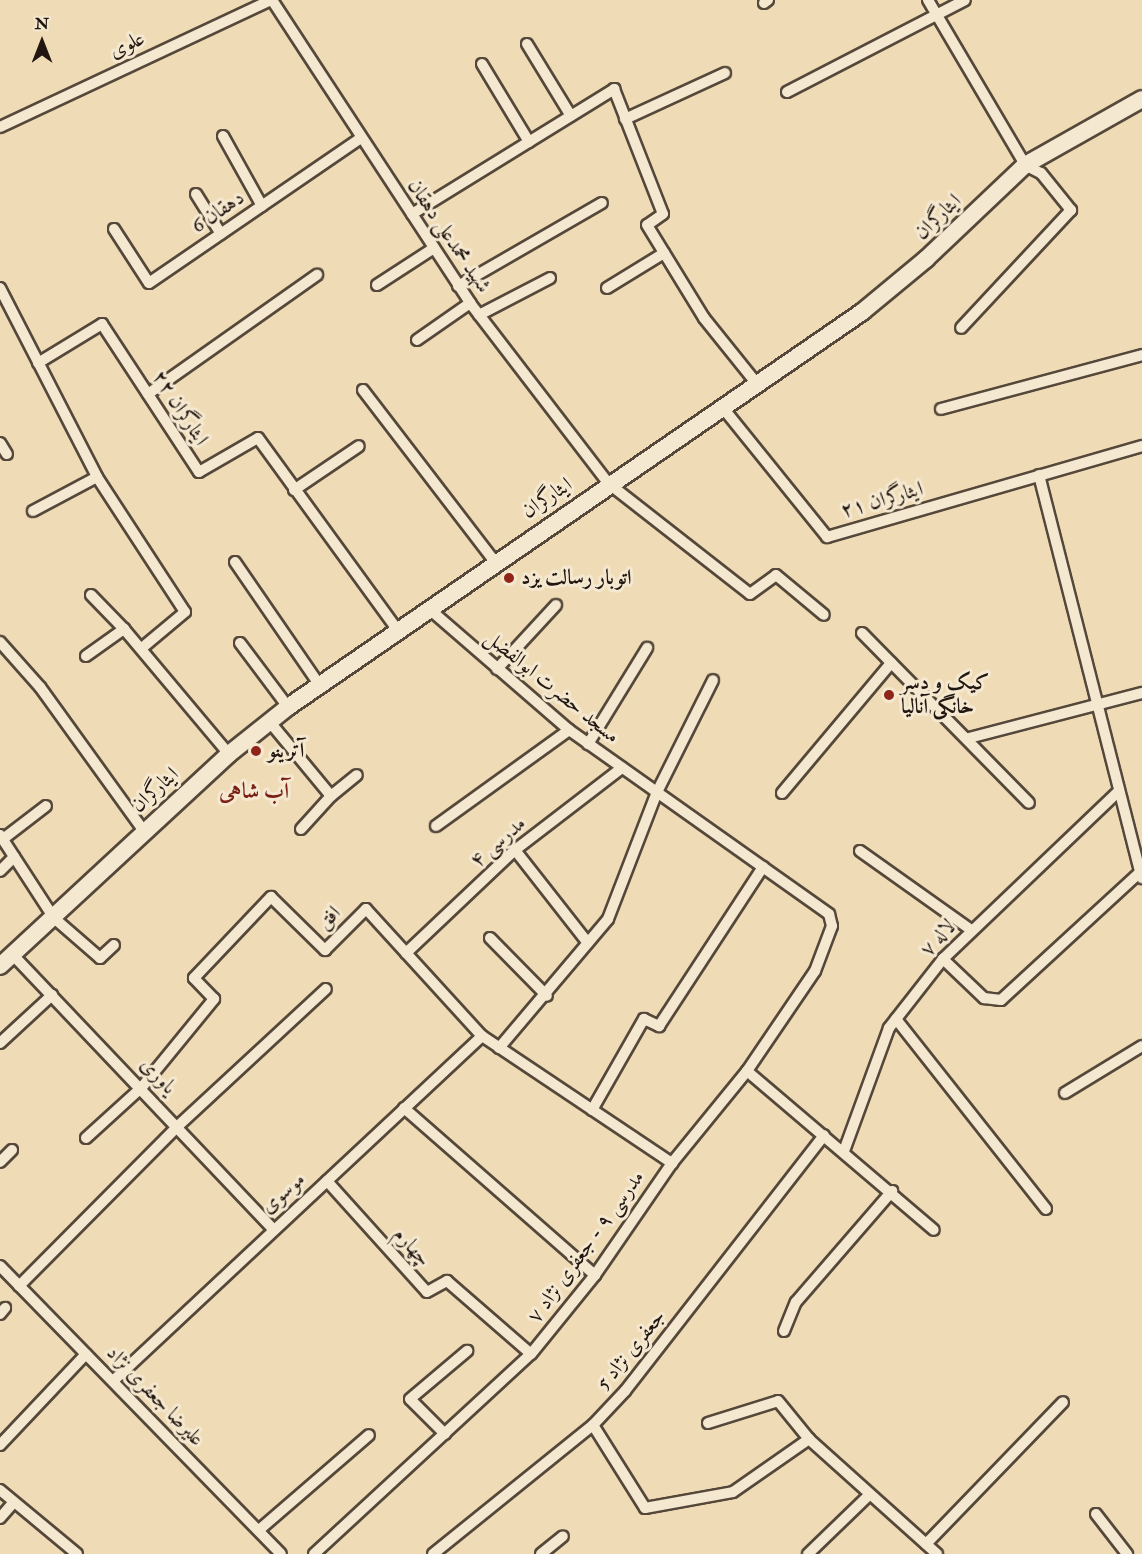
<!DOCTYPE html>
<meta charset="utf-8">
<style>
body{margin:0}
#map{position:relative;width:1142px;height:1554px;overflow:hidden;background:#efdcb6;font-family:"IM FELL Double Pica",Amiri,serif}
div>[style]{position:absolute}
.roads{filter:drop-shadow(2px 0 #55483a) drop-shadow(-2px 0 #55483a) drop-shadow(0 2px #55483a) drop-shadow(0 -2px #55483a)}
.street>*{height:10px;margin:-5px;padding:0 5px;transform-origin:5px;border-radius:5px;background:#f5e8d0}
.secondary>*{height:16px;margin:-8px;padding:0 8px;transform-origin:8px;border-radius:8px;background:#f5e8d0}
.dots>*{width:16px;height:16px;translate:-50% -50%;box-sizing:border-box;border:3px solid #f5e8d0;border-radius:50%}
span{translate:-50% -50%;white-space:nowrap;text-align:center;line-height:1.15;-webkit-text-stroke:6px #f5e8d0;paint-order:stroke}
.street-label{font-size:21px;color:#221710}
.poi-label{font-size:21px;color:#221710;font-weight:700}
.left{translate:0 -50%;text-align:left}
.neighbourhood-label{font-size:22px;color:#7a1f14;font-weight:700}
.north{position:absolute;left:12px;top:12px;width:60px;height:60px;-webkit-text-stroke:4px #f5e8d0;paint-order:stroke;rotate:0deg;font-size:16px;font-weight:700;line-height:24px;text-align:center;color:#221710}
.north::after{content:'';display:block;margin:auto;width:21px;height:27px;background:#221710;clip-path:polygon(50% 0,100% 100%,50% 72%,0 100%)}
</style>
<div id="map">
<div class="roads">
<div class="street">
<i style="left:272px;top:0;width:362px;rotate:56.8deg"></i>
<i style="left:470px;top:303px;width:227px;rotate:52.5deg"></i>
<i style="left:608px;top:483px;width:180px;rotate:38deg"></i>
<i style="left:750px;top:594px;width:32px;rotate:-36deg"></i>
<i style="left:776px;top:575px;width:62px;rotate:39.8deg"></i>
<i style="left:928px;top:0;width:191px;rotate:59.5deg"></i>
<i style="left:1025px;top:165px;width:18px;rotate:27deg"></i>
<i style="left:1041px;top:173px;width:48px;rotate:51deg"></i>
<i style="left:1071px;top:210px;width:161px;rotate:133deg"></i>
<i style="left:764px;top:3px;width:5px;rotate:-37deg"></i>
<i style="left:527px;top:44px;width:84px;rotate:58.6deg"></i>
<i style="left:482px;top:64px;width:91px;rotate:58.9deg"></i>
<i style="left:787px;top:92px;width:200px;rotate:-27.3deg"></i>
<i style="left:625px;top:119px;width:110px;rotate:-24.7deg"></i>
<i style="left:0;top:127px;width:299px;rotate:-25.1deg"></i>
<i style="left:223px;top:136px;width:80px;rotate:60.9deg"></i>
<i style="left:196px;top:194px;width:47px;rotate:58deg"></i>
<i style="left:412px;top:214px;width:238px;rotate:-31.7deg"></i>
<i style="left:614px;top:89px;width:134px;rotate:68.6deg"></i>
<i style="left:663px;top:214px;width:19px;rotate:145deg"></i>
<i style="left:647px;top:225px;width:109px;rotate:58.5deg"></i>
<i style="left:704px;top:318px;width:85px;rotate:51.2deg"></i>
<i style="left:114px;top:229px;width:64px;rotate:57.1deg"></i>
<i style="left:149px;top:283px;width:257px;rotate:-34.4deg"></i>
<i style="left:377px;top:285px;width:68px;rotate:-33deg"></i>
<i style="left:458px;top:286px;width:166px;rotate:-30deg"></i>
<i style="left:0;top:288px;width:212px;rotate:62.8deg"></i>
<i style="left:97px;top:477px;width:161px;rotate:56.9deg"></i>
<i style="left:185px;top:612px;width:56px;rotate:140.1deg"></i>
<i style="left:607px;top:288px;width:67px;rotate:-31.6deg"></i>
<i style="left:479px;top:315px;width:80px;rotate:-27.5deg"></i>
<i style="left:417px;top:340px;width:65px;rotate:-34.9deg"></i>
<i style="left:38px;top:363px;width:75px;rotate:-31.4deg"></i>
<i style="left:102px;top:324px;width:177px;rotate:56.8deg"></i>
<i style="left:199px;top:472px;width:68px;rotate:-30deg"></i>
<i style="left:258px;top:438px;width:236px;rotate:54deg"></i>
<i style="left:363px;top:390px;width:215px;rotate:52.5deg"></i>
<i style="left:148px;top:394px;width:207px;rotate:-35.2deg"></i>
<i style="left:723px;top:408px;width:166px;rotate:51.1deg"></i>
<i style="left:827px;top:537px;width:328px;rotate:-16.1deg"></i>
<i style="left:941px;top:409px;width:208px;rotate:-15deg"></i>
<i style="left:0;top:443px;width:13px;rotate:58deg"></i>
<i style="left:1039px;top:475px;width:416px;rotate:75.7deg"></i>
<i style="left:294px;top:490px;width:78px;rotate:-34.1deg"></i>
<i style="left:33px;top:511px;width:72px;rotate:-28deg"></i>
<i style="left:235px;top:562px;width:148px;rotate:55.5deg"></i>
<i style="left:91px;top:595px;width:47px;rotate:45.9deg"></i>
<i style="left:862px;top:633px;width:238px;rotate:45.5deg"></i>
<i style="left:0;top:642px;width:60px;rotate:48.4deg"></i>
<i style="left:40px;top:687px;width:178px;rotate:54.2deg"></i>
<i style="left:240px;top:643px;width:80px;rotate:53.1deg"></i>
<i style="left:86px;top:656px;width:47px;rotate:-35.4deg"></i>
<i style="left:124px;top:629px;width:163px;rotate:50deg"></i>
<i style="left:497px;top:669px;width:87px;rotate:-47.3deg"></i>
<i style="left:269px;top:721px;width:97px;rotate:50.4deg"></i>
<i style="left:331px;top:796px;width:33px;rotate:-39deg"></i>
<i style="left:969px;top:738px;width:179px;rotate:-14.6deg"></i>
<i style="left:588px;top:744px;width:113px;rotate:-58.4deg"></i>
<i style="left:782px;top:793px;width:170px;rotate:-50deg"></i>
<i style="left:436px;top:826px;width:164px;rotate:-35.8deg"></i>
<i style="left:301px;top:829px;width:45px;rotate:-47.7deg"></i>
<i style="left:0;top:835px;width:99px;rotate:57deg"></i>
<i style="left:54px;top:918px;width:61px;rotate:41deg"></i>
<i style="left:100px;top:958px;width:19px;rotate:-43deg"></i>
<i style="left:3px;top:839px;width:54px;rotate:-37.5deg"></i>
<i style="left:515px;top:850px;width:118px;rotate:51.9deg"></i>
<i style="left:860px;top:851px;width:136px;rotate:35.4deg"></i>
<i style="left:0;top:871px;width:20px;rotate:-45deg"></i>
<i style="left:490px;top:938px;width:81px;rotate:45.5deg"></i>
<i style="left:406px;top:953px;width:150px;rotate:-43.4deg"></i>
<i style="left:515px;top:850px;width:135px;rotate:-37.5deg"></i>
<i style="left:13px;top:955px;width:376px;rotate:46.5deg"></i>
<i style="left:943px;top:959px;width:57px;rotate:43.6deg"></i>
<i style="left:984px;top:998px;width:17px;rotate:7deg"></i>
<i style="left:1001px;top:1000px;width:189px;rotate:-42.6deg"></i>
<i style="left:896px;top:1019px;width:242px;rotate:51.7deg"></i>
<i style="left:0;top:1043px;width:71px;rotate:-42.7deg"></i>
<i style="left:499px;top:1048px;width:169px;rotate:-49.8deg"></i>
<i style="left:608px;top:919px;width:136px;rotate:-68.9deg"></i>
<i style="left:657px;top:792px;width:125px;rotate:-63.4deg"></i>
<i style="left:747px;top:1071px;width:245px;rotate:40.4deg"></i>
<i style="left:1065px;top:1093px;width:90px;rotate:-31.4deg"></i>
<i style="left:404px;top:1108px;width:254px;rotate:41.2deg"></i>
<i style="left:592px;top:1110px;width:105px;rotate:-60.3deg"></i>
<i style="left:644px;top:1019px;width:17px;rotate:25deg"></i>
<i style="left:659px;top:1026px;width:190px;rotate:-56.8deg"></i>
<i style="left:86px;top:1138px;width:76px;rotate:-42.3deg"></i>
<i style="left:142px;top:1087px;width:114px;rotate:-50.7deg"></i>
<i style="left:214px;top:999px;width:29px;rotate:-134deg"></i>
<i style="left:194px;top:978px;width:112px;rotate:-46.5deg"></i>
<i style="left:271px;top:897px;width:76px;rotate:44.5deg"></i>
<i style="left:325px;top:950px;width:58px;rotate:-45deg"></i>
<i style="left:366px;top:909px;width:172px;rotate:47.6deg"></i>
<i style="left:482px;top:1036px;width:229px;rotate:33.8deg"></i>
<i style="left:844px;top:1151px;width:131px;rotate:-69.9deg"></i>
<i style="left:889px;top:1028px;width:88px;rotate:-52deg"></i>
<i style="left:943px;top:959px;width:242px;rotate:-43.7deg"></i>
<i style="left:0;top:1162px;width:17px;rotate:-45deg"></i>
<i style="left:327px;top:1181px;width:149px;rotate:48deg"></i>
<i style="left:427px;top:1292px;width:23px;rotate:-29deg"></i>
<i style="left:447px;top:1281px;width:111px;rotate:41deg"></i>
<i style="left:0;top:1266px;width:402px;rotate:45.7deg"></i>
<i style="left:19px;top:1286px;width:227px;rotate:-45.2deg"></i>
<i style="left:179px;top:1125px;width:200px;rotate:-42.8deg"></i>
<i style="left:0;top:1314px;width:8px;rotate:-50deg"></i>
<i style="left:784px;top:1331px;width:31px;rotate:-68deg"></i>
<i style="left:796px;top:1302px;width:147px;rotate:-49.1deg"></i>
<i style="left:113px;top:1381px;width:505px;rotate:-43.07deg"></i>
<i style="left:708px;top:1423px;width:73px;rotate:-17.4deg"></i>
<i style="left:778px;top:1401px;width:49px;rotate:50.8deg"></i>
<i style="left:809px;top:1439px;width:172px;rotate:41.9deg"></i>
<i style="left:593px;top:1425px;width:98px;rotate:57.9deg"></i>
<i style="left:645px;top:1508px;width:89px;rotate:-10.3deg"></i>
<i style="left:733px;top:1492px;width:93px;rotate:-34.9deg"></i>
<i style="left:445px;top:1434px;width:49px;rotate:-135deg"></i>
<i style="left:410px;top:1399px;width:75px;rotate:-40.1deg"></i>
<i style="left:0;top:1445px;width:125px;rotate:-46.6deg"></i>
<i style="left:0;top:1490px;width:100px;rotate:39.7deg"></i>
<i style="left:1096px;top:1514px;width:51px;rotate:52.2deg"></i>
<i style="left:0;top:1518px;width:21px;rotate:-49deg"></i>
<i style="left:259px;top:1530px;width:145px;rotate:-40.8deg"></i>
<i style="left:926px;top:1544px;width:197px;rotate:-46deg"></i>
<i style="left:314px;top:1554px;width:295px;rotate:-42.7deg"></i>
<i style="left:531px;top:1354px;width:102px;rotate:-51deg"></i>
<i style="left:595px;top:1275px;width:136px;rotate:-55.5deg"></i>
<i style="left:672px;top:1163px;width:119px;rotate:-50.8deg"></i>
<i style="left:747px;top:1071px;width:121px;rotate:-55.8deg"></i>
<i style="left:815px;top:971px;width:48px;rotate:-69.3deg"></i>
<i style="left:832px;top:926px;width:12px;rotate:-104deg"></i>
<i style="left:829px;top:914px;width:319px;rotate:-144.7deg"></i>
<i style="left:569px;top:730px;width:186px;rotate:-139.1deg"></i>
<i style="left:433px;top:1554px;width:206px;rotate:-38.9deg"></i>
<i style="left:593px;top:1425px;width:47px;rotate:-46.7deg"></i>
<i style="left:625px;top:1391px;width:324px;rotate:-52.1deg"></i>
<i style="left:541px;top:1554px;width:28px;rotate:-39deg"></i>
<i style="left:808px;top:1554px;width:85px;rotate:-44deg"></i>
</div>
<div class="secondary">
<i style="left:0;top:966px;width:312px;rotate:-42.8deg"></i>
<i style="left:229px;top:754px;width:75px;rotate:-38.5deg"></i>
<i style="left:288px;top:707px;width:697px;rotate:-34.53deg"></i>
<i style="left:862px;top:312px;width:83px;rotate:-39.6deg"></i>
<i style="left:926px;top:259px;width:137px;rotate:-43.5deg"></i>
<i style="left:1025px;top:165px;width:134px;rotate:-29.4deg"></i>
</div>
</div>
<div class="dots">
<i style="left:509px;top:578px;background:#8f2418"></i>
<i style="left:889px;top:695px;background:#8f2418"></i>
<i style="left:256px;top:751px;background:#8f2418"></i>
</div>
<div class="street-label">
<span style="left:127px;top:45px;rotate:-25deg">علوی</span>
<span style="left:218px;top:212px;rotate:-34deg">دهقان 6</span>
<span style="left:938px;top:217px;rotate:-44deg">ایثارگران</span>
<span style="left:449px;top:236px;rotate:56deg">شهید محمدعلی دهقان</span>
<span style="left:180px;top:408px;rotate:57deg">ایثارگران ۲۲</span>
<span style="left:547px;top:498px;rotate:-34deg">ایثارگران</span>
<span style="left:882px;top:500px;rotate:-16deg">ایثارگران ۲۱</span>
<span style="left:552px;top:687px;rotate:39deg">مسجد حضرت ابوالفضل</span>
<span style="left:155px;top:790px;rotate:-42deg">ایثارگران</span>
<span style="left:498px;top:842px;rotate:-41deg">مدرسی ۴</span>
<span style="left:329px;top:918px;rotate:-45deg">افق</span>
<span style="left:938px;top:938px;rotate:-48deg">لاله ۷</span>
<span style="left:158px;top:1076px;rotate:46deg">یاوری</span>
<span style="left:283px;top:1193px;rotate:-41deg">موسوی</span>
<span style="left:412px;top:1247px;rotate:48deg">چهارم</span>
<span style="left:586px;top:1247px;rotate:-54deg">مدرسی ۹ - جعفری نژاد ۷</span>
<span style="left:631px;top:1350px;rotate:-51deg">جعفری نژاد 5</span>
<span style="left:155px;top:1396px;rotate:46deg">علیرضا جعفری نژاد</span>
</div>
<div class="poi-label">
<span class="left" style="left:521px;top:578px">اتوبار رسالت یزد</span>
<span class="left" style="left:901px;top:695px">کیک و دسر<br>خانگی آنالیا</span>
<span class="left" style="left:268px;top:751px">آترینو</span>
</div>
<div class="neighbourhood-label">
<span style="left:254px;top:792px">آب شاهی</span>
</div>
<div class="north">N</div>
</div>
